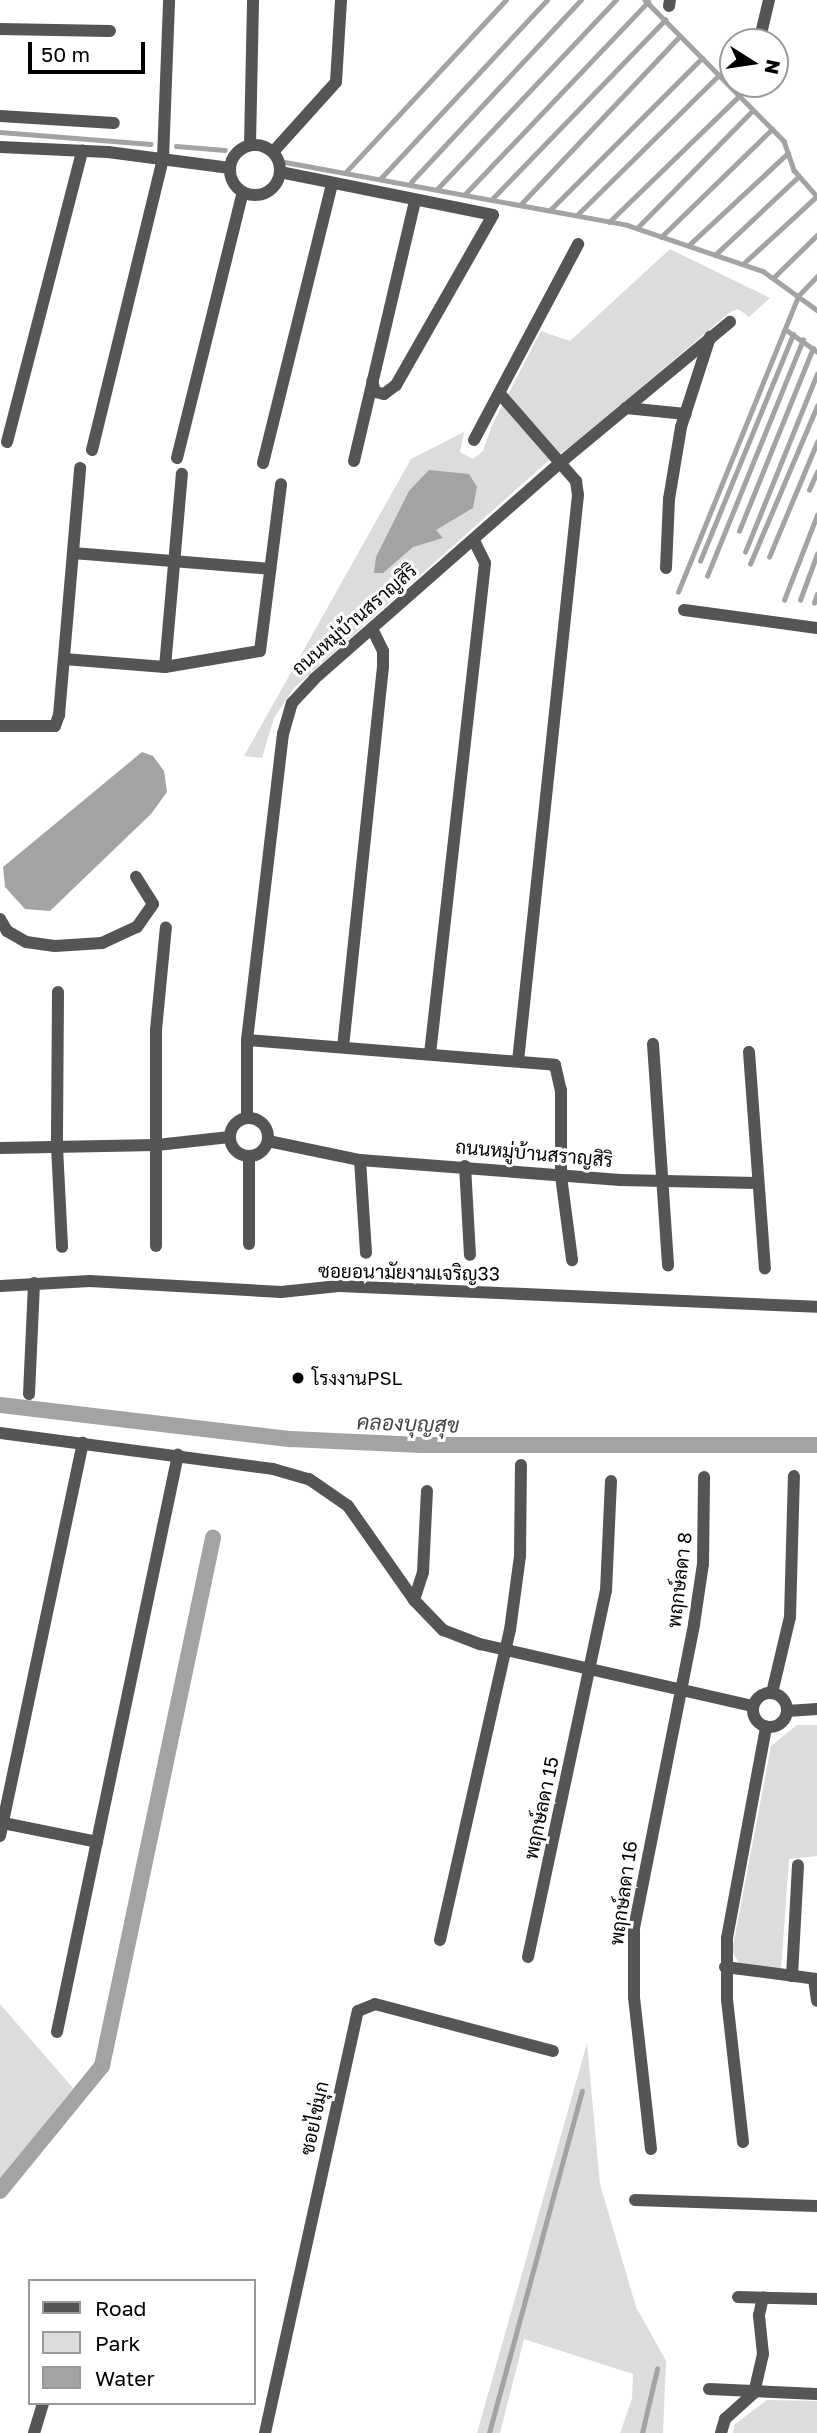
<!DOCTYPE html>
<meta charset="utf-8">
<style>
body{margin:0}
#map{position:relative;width:817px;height:2433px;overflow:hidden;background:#fff;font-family:"Golos Text",Sarabun,sans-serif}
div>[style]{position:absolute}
.green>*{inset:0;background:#dcdcdc}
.water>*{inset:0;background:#a3a3a3}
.stream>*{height:4.5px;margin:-2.25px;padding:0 2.25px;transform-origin:2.25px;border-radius:2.25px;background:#a3a3a3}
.canal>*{height:16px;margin:-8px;padding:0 8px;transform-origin:8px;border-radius:8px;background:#a3a3a3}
.street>*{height:12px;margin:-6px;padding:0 6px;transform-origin:6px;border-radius:6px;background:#555}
.street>.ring{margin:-6px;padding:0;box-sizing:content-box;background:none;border:12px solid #555;border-radius:50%}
.dots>*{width:19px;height:19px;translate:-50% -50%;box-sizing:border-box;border:4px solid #fff;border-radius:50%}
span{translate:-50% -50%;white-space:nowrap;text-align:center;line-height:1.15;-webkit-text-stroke:6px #fff;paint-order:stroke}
.street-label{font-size:19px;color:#000}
.poi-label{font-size:19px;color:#000}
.left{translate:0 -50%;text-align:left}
.water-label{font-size:21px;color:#444;font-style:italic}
.legend{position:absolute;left:28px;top:2279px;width:228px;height:126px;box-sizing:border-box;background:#fff;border:2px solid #999;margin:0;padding:9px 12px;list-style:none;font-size:21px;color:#000}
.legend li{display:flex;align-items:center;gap:14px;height:35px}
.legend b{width:35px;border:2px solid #999}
.north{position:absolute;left:719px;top:28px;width:70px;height:70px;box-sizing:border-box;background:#fff;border:2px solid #999;border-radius:50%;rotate:102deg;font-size:19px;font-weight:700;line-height:28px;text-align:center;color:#000}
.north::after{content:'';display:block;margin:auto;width:24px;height:32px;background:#000;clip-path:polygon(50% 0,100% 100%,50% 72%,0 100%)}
.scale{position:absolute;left:28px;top:42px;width:117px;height:32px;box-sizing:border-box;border:4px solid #000;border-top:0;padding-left:9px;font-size:21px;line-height:24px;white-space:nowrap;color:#000;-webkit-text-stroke:5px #fff;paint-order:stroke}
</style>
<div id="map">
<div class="green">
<i style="clip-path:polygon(670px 249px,770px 298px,749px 317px,738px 309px,730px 312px,575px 444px,548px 461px,294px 688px,274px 718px,262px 758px,244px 756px,411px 459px,464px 432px,460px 452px,473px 459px,483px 451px,493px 423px,541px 331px,570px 341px)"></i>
<i style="clip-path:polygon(797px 1725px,817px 1725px,817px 1856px,789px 1859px,781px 1970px,739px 1963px,732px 1951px,771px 1746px)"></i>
<i style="clip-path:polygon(0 2004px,73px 2088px,0 2180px)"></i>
<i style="clip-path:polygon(587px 2043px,600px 2184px,636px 2307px,666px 2361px,663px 2433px,620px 2433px,632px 2399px,633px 2374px,524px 2339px,500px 2433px,477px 2433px)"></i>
<i style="clip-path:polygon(767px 2400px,817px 2401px,817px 2433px,733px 2433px,734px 2425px)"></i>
</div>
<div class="water">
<i style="clip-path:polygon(429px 470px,469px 474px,477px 487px,473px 508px,436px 530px,443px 538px,413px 547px,383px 573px,374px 573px,376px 557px,409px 491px)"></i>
<i style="clip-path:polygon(142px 752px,153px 756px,164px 771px,167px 792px,151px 814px,50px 911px,25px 909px,5px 887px,3px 867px)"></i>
</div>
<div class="stream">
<i style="left:645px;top:0;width:198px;rotate:45.4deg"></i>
<i style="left:784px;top:141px;width:31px;rotate:71deg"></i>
<i style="left:794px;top:170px;width:35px;rotate:49deg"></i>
<i style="left:0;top:132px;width:151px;rotate:4.5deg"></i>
<i style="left:176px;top:146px;width:49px;rotate:4.7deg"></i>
<i style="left:285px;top:162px;width:348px;rotate:10.4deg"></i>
<i style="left:627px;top:225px;width:144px;rotate:18.7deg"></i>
<i style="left:763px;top:271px;width:67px;rotate:35.8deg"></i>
<i style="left:345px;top:173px;width:236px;rotate:-47.1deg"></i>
<i style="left:381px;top:178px;width:243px;rotate:-47deg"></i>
<i style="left:411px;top:182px;width:249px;rotate:-47deg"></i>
<i style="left:438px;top:188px;width:259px;rotate:-46.6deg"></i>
<i style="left:466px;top:193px;width:264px;rotate:-46.4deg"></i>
<i style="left:493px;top:198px;width:248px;rotate:-46deg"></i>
<i style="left:521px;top:204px;width:231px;rotate:-46.6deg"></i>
<i style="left:550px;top:210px;width:215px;rotate:-45deg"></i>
<i style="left:578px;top:214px;width:198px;rotate:-44.6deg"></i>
<i style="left:609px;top:222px;width:181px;rotate:-44.1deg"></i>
<i style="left:637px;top:228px;width:165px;rotate:-45.5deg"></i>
<i style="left:661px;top:237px;width:155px;rotate:-44.2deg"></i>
<i style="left:689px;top:245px;width:135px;rotate:-42.9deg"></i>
<i style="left:715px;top:255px;width:114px;rotate:-43.2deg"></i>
<i style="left:743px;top:264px;width:100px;rotate:-42.6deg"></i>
<i style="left:773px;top:278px;width:62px;rotate:-44.3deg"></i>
<i style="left:785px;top:329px;width:39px;rotate:35deg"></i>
<i style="left:809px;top:490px;width:20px;rotate:-66deg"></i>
<i style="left:739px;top:531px;width:197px;rotate:-68deg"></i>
<i style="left:745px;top:552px;width:192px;rotate:-68deg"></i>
<i style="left:769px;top:557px;width:125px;rotate:-67.3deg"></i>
<i style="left:700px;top:561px;width:245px;rotate:-67.7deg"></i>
<i style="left:750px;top:564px;width:172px;rotate:-67deg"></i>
<i style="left:707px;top:576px;width:255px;rotate:-67.9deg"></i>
<i style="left:678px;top:592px;width:319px;rotate:-67.9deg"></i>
<i style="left:798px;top:296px;width:28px;rotate:-46deg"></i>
<i style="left:784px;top:600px;width:91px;rotate:-68.8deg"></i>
<i style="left:800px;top:600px;width:49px;rotate:-69.7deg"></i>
<i style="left:814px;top:603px;width:9px;rotate:-72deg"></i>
<i style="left:489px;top:2433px;width:354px;rotate:-74.8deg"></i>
<i style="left:642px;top:2433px;width:66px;rotate:-76.8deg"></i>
</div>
<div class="canal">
<i style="left:0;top:1405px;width:293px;rotate:6.7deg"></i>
<i style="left:291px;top:1439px;width:130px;rotate:2.6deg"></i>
<i style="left:421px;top:1445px;width:396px"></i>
<i style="left:0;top:2191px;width:161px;rotate:-50.8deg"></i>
<i style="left:102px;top:2066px;width:540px;rotate:-78.13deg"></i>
</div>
<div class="street">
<i style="left:669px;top:6px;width:6px;rotate:-81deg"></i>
<i style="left:0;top:29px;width:110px;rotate:1deg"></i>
<i style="left:759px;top:42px;width:43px;rotate:-76.6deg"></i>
<i style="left:748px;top:90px;width:6px;rotate:-72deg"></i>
<i style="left:0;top:116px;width:114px;rotate:3.5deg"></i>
<i class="ring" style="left:230px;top:145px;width:38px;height:38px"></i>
<i style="left:250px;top:145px;width:145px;rotate:-88.8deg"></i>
<i style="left:0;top:147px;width:108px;rotate:2.7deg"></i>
<i style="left:108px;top:152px;width:123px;rotate:7.5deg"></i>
<i style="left:273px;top:152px;width:94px;rotate:-48deg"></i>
<i style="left:336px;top:82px;width:82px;rotate:-86.5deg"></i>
<i style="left:280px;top:172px;width:217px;rotate:11.4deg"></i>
<i style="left:493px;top:215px;width:196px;rotate:119.7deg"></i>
<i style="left:396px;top:385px;width:15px;rotate:143deg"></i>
<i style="left:384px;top:394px;width:9px;rotate:-167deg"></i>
<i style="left:375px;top:392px;width:11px;rotate:-105deg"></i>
<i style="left:500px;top:394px;width:116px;rotate:48.9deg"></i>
<i style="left:576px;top:481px;width:14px;rotate:82deg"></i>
<i style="left:578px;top:495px;width:569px;rotate:96.05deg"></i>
<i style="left:626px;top:408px;width:60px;rotate:5.7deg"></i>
<i style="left:474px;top:440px;width:222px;rotate:-62deg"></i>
<i style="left:7px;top:442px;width:301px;rotate:-75.5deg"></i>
<i style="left:92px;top:450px;width:300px;rotate:-76.3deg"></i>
<i style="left:163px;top:159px;width:159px;rotate:-87.8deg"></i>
<i style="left:177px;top:458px;width:274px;rotate:-76.1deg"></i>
<i style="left:354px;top:461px;width:267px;rotate:-76.8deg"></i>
<i style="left:263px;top:463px;width:287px;rotate:-76.1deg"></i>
<i style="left:73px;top:553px;width:198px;rotate:4.6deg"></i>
<i style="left:666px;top:568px;width:69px;rotate:-87.5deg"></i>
<i style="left:669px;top:499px;width:73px;rotate:-80.5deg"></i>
<i style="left:681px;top:427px;width:95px;rotate:-72.1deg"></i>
<i style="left:684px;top:610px;width:134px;rotate:7.7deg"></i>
<i style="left:64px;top:659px;width:101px;rotate:4.5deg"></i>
<i style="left:165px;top:667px;width:194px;rotate:-85deg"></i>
<i style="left:165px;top:667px;width:96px;rotate:-9.6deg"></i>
<i style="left:260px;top:651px;width:168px;rotate:-82.8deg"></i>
<i style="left:0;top:726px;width:55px"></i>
<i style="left:55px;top:726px;width:12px;rotate:-70deg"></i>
<i style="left:59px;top:715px;width:248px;rotate:-85.1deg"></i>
<i style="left:0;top:919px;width:14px;rotate:60deg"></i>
<i style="left:7px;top:931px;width:22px;rotate:30deg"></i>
<i style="left:26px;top:942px;width:29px;rotate:8deg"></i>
<i style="left:55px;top:946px;width:47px;rotate:-3.7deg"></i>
<i style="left:102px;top:943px;width:38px;rotate:-25deg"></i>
<i style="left:137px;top:927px;width:28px;rotate:-55deg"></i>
<i style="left:153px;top:904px;width:32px;rotate:-122deg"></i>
<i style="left:58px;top:992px;width:155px;rotate:90.4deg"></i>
<i style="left:57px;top:1147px;width:100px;rotate:87.1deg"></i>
<i style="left:247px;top:1040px;width:309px;rotate:4.6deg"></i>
<i style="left:555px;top:1065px;width:26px;rotate:77deg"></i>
<i style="left:561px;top:1090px;width:86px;rotate:90deg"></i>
<i style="left:561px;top:1176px;width:85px;rotate:82.5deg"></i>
<i style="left:653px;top:1044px;width:222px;rotate:86.1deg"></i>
<i style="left:343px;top:1047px;width:383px;rotate:-84deg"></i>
<i style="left:383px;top:666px;width:15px;rotate:-90deg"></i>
<i style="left:383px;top:651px;width:25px;rotate:-116deg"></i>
<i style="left:749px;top:1052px;width:217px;rotate:85.8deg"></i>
<i style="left:430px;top:1054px;width:494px;rotate:-83.6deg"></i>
<i style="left:485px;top:563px;width:25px;rotate:-116deg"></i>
<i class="ring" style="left:230px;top:1118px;width:26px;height:26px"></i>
<i style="left:247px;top:1118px;width:78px;rotate:-90deg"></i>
<i style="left:247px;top:1040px;width:308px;rotate:-83.3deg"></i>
<i style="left:283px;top:734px;width:32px;rotate:-74deg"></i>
<i style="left:292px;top:703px;width:33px;rotate:-47deg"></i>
<i style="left:314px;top:679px;width:327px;rotate:-41.3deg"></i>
<i style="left:560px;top:463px;width:221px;rotate:-39.7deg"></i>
<i style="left:268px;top:1141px;width:94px;rotate:11.7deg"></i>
<i style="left:360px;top:1160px;width:261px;rotate:4.4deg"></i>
<i style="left:620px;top:1180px;width:137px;rotate:1.3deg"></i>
<i style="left:0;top:1148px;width:157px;rotate:-1.1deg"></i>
<i style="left:157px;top:1145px;width:73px;rotate:-6.3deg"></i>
<i style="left:360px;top:1160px;width:93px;rotate:86.3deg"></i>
<i style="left:465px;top:1166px;width:89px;rotate:86.8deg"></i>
<i style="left:249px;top:1244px;width:87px;rotate:-90deg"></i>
<i style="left:156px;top:1246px;width:216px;rotate:-90deg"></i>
<i style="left:156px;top:1030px;width:103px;rotate:-84.5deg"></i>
<i style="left:0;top:1286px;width:90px;rotate:-3.2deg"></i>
<i style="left:90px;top:1281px;width:191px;rotate:3.3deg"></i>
<i style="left:281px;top:1292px;width:58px;rotate:-5.9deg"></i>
<i style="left:339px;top:1286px;width:478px;rotate:2.5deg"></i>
<i style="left:29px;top:1394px;width:111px;rotate:-87.4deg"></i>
<i style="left:0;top:1433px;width:275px;rotate:7.5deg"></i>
<i style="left:273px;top:1469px;width:37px;rotate:16deg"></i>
<i style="left:309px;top:1479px;width:47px;rotate:34.7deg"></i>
<i style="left:348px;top:1506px;width:115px;rotate:54.9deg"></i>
<i style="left:414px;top:1600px;width:42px;rotate:46deg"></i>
<i style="left:443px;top:1630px;width:40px;rotate:21deg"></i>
<i style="left:480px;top:1644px;width:280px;rotate:12.8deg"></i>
<i style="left:414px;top:1600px;width:29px;rotate:-72deg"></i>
<i style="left:423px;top:1572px;width:81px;rotate:-87.2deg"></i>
<i style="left:772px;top:1693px;width:78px;rotate:-76.7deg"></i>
<i style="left:790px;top:1617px;width:141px;rotate:-88.4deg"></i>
<i class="ring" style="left:753px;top:1693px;width:22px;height:22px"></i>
<i style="left:787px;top:1711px;width:30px;rotate:-4deg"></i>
<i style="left:3px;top:1823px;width:96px;rotate:11.4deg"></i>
<i style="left:0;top:1836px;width:402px;rotate:-78.1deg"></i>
<i style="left:440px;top:1940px;width:318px;rotate:-77.3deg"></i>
<i style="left:510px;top:1630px;width:75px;rotate:-82.3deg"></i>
<i style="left:520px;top:1556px;width:91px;rotate:-89.4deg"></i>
<i style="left:528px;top:1957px;width:374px;rotate:-78deg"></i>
<i style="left:606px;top:1591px;width:110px;rotate:-87.4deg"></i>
<i style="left:725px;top:1967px;width:93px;rotate:7.4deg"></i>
<i style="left:792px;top:1976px;width:111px;rotate:-86.9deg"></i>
<i style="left:814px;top:1979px;width:22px;rotate:82deg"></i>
<i style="left:57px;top:2032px;width:590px;rotate:-78.16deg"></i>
<i style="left:743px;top:2142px;width:143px;rotate:-96.4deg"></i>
<i style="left:727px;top:2000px;width:62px;rotate:-90deg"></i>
<i style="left:727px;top:1938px;width:215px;rotate:-79.5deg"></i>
<i style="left:651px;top:2149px;width:153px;rotate:-96.4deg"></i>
<i style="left:634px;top:1997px;width:69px;rotate:-90deg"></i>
<i style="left:634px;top:1928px;width:310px;rotate:-78.8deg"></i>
<i style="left:694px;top:1624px;width:61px;rotate:-81.5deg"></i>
<i style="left:703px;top:1564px;width:87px;rotate:-89.3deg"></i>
<i style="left:635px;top:2200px;width:182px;rotate:1.9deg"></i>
<i style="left:738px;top:2297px;width:79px;rotate:1.5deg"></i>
<i style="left:709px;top:2389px;width:108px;rotate:2.7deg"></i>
<i style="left:34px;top:2433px;width:31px;rotate:-73deg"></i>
<i style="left:265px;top:2433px;width:432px;rotate:-77.6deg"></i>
<i style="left:358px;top:2011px;width:18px;rotate:-22deg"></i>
<i style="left:375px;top:2004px;width:184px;rotate:14.8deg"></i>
<i style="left:721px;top:2433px;width:15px;rotate:-74deg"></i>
<i style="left:725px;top:2419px;width:39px;rotate:-42deg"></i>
<i style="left:754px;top:2393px;width:40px;rotate:-77deg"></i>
<i style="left:763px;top:2354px;width:39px;rotate:-96deg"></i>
<i style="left:759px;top:2315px;width:18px;rotate:-77deg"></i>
</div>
<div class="dots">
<i style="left:298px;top:1378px;background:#000"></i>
</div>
<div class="street-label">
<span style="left:354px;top:619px;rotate:-41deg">ถนนหมู่บ้านสราญสิริ</span>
<span style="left:534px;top:1153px;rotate:5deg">ถนนหมู่บ้านสราญสิริ</span>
<span style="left:409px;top:1272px;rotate:1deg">ซอยอนามัยงามเจริญ33</span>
<span style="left:679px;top:1580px;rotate:-83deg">พฤกษ์ลดา 8</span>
<span style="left:541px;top:1808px;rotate:-78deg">พฤกษ์ลดา 15</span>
<span style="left:623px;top:1893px;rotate:-82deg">พฤกษ์ลดา 16</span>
<span style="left:314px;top:2118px;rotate:-78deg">ซอยไข่มุก</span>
</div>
<div class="poi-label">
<span class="left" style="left:312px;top:1378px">โรงงานPSL</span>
</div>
<div class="water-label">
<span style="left:408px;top:1423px;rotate:2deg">คลองบุญสุข</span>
</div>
<ul class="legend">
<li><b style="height:9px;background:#555"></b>Road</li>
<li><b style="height:19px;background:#dcdcdc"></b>Park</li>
<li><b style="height:19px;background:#a3a3a3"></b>Water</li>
</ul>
<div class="north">N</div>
<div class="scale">50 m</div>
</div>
